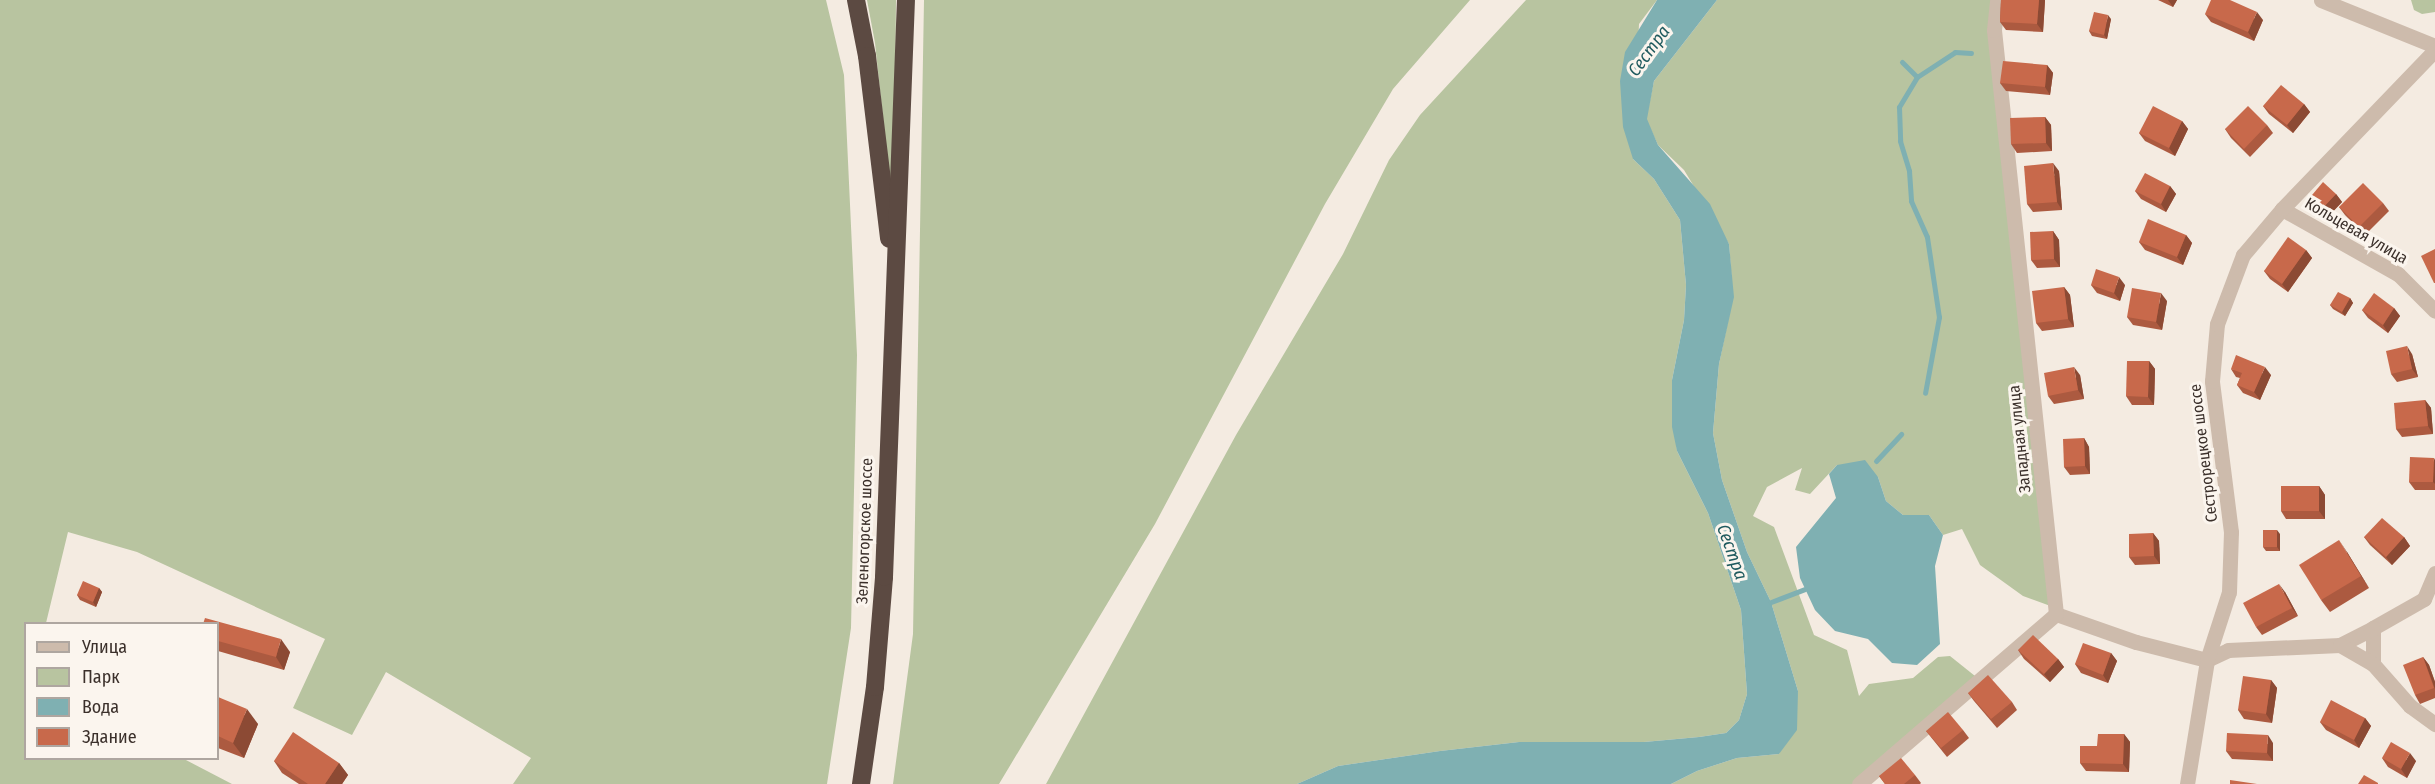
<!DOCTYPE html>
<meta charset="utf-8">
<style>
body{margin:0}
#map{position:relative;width:2435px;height:784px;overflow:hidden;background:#f4ebe1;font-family:"Fira Sans Condensed",sans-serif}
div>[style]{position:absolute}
.green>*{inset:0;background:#b8c4a0}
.water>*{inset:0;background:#7fb0b2}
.stream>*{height:5px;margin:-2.5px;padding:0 2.5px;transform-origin:2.5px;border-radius:2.5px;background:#7fb0b2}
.minor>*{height:15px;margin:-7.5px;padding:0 7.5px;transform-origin:7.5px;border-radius:7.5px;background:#cdbbac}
.highway>*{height:18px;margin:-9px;padding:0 9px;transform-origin:9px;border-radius:9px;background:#5c4a42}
.wall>*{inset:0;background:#ac5a40}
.shaded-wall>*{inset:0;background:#8c4a34}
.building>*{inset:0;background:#c8694b}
span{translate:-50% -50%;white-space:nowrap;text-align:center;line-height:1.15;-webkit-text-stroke:6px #fbf5ee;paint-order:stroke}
.street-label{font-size:16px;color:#3b302b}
.water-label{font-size:18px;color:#1f5a5e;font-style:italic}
.legend{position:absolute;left:24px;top:622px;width:195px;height:138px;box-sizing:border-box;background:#fbf5ee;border:2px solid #aea6a0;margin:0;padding:8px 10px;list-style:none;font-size:18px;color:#3b302b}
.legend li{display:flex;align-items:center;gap:12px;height:30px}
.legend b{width:30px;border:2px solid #aea6a0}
</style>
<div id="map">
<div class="green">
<i style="clip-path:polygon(0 0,826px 0,844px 75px,857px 355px,851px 628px,827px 784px,513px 784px,531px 758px,386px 672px,352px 735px,293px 708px,325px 639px,137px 552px,68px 532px,46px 623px,26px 624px,26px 758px,184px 759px,232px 784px,0 784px)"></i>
<i style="clip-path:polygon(867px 0,896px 0,894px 222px,875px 43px)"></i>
<i style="clip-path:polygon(924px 0,1470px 0,1393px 89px,1325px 204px,1155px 524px,999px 784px,893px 784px,913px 634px)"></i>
<i style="clip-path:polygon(1526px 0,1657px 0,1639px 24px,1633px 159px,1654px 179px,1680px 220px,1686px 285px,1684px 320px,1672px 380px,1677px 451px,1708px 513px,1741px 610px,1747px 694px,1739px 720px,1726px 733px,1699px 737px,1644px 742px,1519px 742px,1440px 751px,1338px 766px,1297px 784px,1046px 784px,1236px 435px,1343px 254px,1389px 160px,1420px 115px)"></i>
<i style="clip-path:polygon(1717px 0,1997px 0,2056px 608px,2023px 596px,1980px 565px,1962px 529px,1943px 535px,1929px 515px,1903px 515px,1886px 501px,1878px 477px,1837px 465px,1810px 494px,1795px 490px,1802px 468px,1767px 487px,1753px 516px,1774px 527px,1814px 635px,1847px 650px,1859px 696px,1869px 684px,1913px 678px,1938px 657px,1950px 656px,1980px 680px,1859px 784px,1671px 784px,1697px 771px,1737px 758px,1779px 754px,1798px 691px,1771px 602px,1747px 552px,1722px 480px,1713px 433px,1719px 364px,1733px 297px,1729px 244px,1684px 170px,1658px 145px,1646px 119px,1654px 81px)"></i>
<i style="clip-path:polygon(2411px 0,2435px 0,2435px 12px,2422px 14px,2414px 10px)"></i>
</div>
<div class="water">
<i style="clip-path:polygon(1657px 0,1717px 0,1654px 81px,1647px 119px,1658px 145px,1710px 204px,1729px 244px,1734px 297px,1719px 364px,1713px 433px,1722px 480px,1747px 552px,1771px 602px,1798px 691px,1797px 730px,1779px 754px,1737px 758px,1697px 771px,1671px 784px,1297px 784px,1338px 766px,1440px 751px,1519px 742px,1644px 742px,1699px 737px,1726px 733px,1739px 720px,1747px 694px,1741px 610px,1708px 513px,1677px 451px,1672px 427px,1672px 380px,1684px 320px,1686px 285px,1680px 220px,1654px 179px,1633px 159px,1623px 127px,1620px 81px,1625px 52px)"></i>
<i style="clip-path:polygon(1865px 460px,1878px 477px,1886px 501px,1903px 515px,1929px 515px,1943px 535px,1935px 566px,1940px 644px,1917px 665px,1892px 663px,1868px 639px,1835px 631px,1815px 610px,1800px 578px,1796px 547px,1836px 498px,1829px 474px,1837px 465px)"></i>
</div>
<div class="stream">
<i style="left:1902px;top:62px;width:21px;rotate:45deg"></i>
<i style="left:1917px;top:77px;width:35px;rotate:121deg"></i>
<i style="left:1899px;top:107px;width:34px;rotate:88deg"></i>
<i style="left:1900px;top:141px;width:31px;rotate:73deg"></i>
<i style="left:1909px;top:171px;width:30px;rotate:86deg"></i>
<i style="left:1911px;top:201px;width:39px;rotate:66deg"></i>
<i style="left:1927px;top:237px;width:81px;rotate:81.5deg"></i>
<i style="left:1939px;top:317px;width:77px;rotate:100.4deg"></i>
<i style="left:1917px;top:77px;width:45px;rotate:-33.3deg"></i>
<i style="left:1955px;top:52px;width:16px;rotate:4deg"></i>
<i style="left:1876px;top:461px;width:37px;rotate:-47deg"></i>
<i style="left:1771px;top:602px;width:36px;rotate:-21deg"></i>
</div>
<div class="minor">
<i style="left:2321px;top:0;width:123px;rotate:22deg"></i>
<i style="left:2282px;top:209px;width:133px;rotate:29.3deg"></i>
<i style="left:2398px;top:274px;width:52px;rotate:45deg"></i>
<i style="left:2435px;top:573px;width:28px;rotate:113deg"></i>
<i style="left:2424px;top:599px;width:59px;rotate:150.4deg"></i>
<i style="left:2373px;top:628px;width:36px;rotate:90deg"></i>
<i style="left:2373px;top:664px;width:56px;rotate:48.6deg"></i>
<i style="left:2410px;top:706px;width:31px;rotate:36deg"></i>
<i style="left:2056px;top:614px;width:85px;rotate:19.3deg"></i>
<i style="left:2136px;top:642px;width:73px;rotate:14.2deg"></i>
<i style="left:2207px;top:660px;width:23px;rotate:-25deg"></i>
<i style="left:2228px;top:650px;width:112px;rotate:-2.6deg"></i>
<i style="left:2340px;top:645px;width:37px;rotate:-27deg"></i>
<i style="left:2340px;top:645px;width:38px;rotate:30deg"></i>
<i style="left:1859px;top:784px;width:260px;rotate:-40.8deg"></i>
<i style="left:2056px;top:614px;width:587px;rotate:-96.06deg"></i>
<i style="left:1994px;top:30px;width:30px;rotate:-84deg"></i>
<i style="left:2187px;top:784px;width:126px;rotate:-80.8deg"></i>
<i style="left:2207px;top:660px;width:71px;rotate:-72.1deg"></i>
<i style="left:2229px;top:592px;width:60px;rotate:-88.1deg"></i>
<i style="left:2231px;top:532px;width:152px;rotate:-97.2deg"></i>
<i style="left:2212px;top:381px;width:57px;rotate:-85deg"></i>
<i style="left:2217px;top:324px;width:74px;rotate:-69.4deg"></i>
<i style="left:2243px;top:255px;width:60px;rotate:-49.7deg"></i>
<i style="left:2282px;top:209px;width:221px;rotate:-46.1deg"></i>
</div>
<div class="highway">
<i style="left:856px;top:0;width:57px;rotate:78.9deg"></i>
<i style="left:867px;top:56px;width:184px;rotate:83.1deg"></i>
<i style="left:861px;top:784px;width:98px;rotate:-81.8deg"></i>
<i style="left:875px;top:687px;width:110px;rotate:-85.3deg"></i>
<i style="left:884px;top:577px;width:577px;rotate:-87.82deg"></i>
</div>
<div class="wall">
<i style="clip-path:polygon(2001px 0,2045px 0,2043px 32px,2006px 30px,2000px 22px)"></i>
<i style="clip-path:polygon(2158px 0,2177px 0,2173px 7px)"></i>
<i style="clip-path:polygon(2205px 14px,2263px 20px,2254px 41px,2211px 22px)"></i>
<i style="clip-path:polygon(2111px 19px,2107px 39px,2092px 36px,2089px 31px)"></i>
<i style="clip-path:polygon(2047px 65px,2053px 73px,2050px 95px,2006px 91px,2000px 83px)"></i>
<i style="clip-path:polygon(2304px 104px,2310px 112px,2293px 133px,2269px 114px,2263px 106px)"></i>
<i style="clip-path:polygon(2045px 117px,2051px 125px,2052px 151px,2017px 153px,2011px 144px)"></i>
<i style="clip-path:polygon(2182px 121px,2188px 129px,2175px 156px,2145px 141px,2139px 133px)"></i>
<i style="clip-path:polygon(2267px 125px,2273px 133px,2250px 157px,2231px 138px,2225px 129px)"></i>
<i style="clip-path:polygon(2059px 171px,2062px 210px,2033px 212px,2027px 204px)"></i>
<i style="clip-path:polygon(2170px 186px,2176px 194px,2166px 212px,2141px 199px,2135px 191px)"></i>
<i style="clip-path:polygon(2336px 194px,2342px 202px,2325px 220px,2312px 209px,2307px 201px)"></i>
<i style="clip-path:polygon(2383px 203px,2389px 211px,2365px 235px,2345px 215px,2339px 207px)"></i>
<i style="clip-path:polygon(2053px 231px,2059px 240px,2060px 267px,2037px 268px,2031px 260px)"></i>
<i style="clip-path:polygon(2186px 235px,2192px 243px,2183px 265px,2145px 250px,2139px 242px)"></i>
<i style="clip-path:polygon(2306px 250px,2312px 258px,2288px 292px,2270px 279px,2264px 271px)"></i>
<i style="clip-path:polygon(2091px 285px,2125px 285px,2120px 301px,2097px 293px)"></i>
<i style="clip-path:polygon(2064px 287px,2070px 295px,2074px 327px,2042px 331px,2036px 323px)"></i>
<i style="clip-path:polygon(2350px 298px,2353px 303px,2345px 316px,2333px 309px,2330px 305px)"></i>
<i style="clip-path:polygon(2167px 301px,2162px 330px,2133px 325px,2127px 317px)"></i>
<i style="clip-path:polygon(2394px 308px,2400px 316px,2388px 333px,2368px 318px,2362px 310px)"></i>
<i style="clip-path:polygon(2412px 354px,2418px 377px,2397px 382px,2391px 374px)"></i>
<i style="clip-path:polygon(2149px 361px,2155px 369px,2154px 405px,2132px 405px,2126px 396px)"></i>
<i style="clip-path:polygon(2231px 369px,2271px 375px,2260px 400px,2243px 393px,2237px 385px,2240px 378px,2236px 377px)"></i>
<i style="clip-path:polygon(2080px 375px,2084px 399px,2054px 404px,2048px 396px)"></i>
<i style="clip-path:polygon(2425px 400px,2431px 408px,2433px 434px,2402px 437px,2396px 429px)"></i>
<i style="clip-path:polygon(2084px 438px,2089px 447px,2090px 474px,2070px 475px,2064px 467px)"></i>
<i style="clip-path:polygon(2435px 460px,2435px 490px,2415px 490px,2409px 482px)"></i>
<i style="clip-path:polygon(2319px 486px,2325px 495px,2325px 519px,2286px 519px,2281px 511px)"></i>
<i style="clip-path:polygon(2153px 533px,2159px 541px,2160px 564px,2135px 565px,2129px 557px)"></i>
<i style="clip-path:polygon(2280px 534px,2280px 551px,2266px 551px,2263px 547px)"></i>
<i style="clip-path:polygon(2364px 537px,2404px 537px,2410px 546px,2392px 565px,2370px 545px)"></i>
<i style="clip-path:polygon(2347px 552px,2369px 588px,2330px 612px,2321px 600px)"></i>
<i style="clip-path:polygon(99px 588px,102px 592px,96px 607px,80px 600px,77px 595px)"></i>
<i style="clip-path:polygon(2285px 592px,2298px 616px,2262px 635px,2256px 627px)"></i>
<i style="clip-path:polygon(218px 624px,290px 652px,284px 670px,218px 651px)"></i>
<i style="clip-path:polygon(2018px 650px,2058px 659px,2064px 667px,2050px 682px,2024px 659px)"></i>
<i style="clip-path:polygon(2111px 653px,2117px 661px,2108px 683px,2081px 673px,2075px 664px)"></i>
<i style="clip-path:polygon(2423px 657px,2429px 665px,2435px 682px,2435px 698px,2420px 704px,2415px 695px)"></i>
<i style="clip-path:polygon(2271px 680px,2277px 688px,2272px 723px,2244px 719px,2238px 710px)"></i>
<i style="clip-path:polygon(1968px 693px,2012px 702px,2017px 710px,1997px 728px,1974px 701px)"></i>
<i style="clip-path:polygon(218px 697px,258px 724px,244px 758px,218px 748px)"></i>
<i style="clip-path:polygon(2365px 718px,2371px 726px,2359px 748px,2326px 730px,2320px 722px)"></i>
<i style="clip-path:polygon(1963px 730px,1969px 738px,1947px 757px,1926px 731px)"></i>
<i style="clip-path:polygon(2124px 734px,2130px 742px,2129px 772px,2086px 771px,2080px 763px,2097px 746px)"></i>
<i style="clip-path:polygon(2273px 743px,2273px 761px,2232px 759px,2226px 751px)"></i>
<i style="clip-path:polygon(2382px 758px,2416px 761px,2407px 778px,2388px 767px)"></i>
<i style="clip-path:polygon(274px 761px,339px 763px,348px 775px,342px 784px,299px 784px,282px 773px)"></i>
<i style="clip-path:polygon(1915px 775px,1921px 783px,1920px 784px,1885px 784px,1879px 776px)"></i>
</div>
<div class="shaded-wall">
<i style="clip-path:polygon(2039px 0,2045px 0,2043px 32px,2037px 24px)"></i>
<i style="clip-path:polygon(2168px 0,2177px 0,2173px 7px)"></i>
<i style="clip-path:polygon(2257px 12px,2263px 20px,2254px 41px,2248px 32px)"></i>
<i style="clip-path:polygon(2108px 15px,2111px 19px,2107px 39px,2104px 35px)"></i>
<i style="clip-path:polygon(2047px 65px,2053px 73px,2050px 95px,2045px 87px)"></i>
<i style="clip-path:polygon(2304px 104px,2310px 112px,2293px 133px,2287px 125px)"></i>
<i style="clip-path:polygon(2045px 117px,2051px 125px,2052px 151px,2046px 143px)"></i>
<i style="clip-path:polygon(2182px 121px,2188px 129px,2175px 156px,2169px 148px)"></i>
<i style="clip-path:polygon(2053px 163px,2059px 171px,2062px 210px,2057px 202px)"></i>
<i style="clip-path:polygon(2170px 186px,2176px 194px,2166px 212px,2161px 204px)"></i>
<i style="clip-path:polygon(2336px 194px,2342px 202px,2325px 220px,2319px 212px)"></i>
<i style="clip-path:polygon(2053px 231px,2059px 240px,2060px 267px,2054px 259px)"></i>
<i style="clip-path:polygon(2186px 235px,2192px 243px,2183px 265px,2177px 257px)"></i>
<i style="clip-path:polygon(2306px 250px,2312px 258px,2288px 292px,2282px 284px)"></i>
<i style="clip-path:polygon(2119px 277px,2125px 285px,2120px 301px,2114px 293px)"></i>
<i style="clip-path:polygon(2064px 287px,2070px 295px,2074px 327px,2068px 319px)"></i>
<i style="clip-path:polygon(2161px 293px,2167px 301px,2162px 330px,2156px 322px)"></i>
<i style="clip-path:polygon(2350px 298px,2353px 303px,2345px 316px,2342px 312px)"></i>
<i style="clip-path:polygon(2394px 308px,2400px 316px,2388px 333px,2383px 325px)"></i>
<i style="clip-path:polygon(2407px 346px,2412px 354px,2418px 377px,2412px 369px)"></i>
<i style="clip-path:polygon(2149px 361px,2155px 369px,2154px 405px,2148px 397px)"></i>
<i style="clip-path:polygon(2074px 367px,2080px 375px,2084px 399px,2078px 390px)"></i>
<i style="clip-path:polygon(2265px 367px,2271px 375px,2260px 400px,2254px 392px)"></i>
<i style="clip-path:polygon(2425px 400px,2431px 408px,2433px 434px,2428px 426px)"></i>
<i style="clip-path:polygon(2084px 438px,2089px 447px,2090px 474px,2085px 466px)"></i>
<i style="clip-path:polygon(2434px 458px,2435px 460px,2435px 484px,2433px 482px)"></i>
<i style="clip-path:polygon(2319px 486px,2325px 495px,2325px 519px,2319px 511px)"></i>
<i style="clip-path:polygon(2277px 530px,2280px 534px,2280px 551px,2277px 547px)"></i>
<i style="clip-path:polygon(2153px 533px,2159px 541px,2160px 564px,2154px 556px)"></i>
<i style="clip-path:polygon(2404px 537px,2410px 546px,2392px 565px,2386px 557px)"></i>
<i style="clip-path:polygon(2339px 540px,2347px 552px,2369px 588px,2361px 576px)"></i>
<i style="clip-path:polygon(2279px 584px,2285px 592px,2298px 616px,2292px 608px)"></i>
<i style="clip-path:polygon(99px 588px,102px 592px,96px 607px,93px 602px)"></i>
<i style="clip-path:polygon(281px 639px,290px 652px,284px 670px,276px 657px)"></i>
<i style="clip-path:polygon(2111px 653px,2117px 661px,2108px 683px,2103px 675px)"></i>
<i style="clip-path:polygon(2423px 657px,2429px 665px,2435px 682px,2435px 689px)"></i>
<i style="clip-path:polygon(2058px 659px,2064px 667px,2050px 682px,2044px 674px)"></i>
<i style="clip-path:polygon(2271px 680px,2277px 688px,2272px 723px,2266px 714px)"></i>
<i style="clip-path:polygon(247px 709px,258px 724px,244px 758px,233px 743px)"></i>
<i style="clip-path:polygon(2365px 718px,2371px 726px,2359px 748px,2354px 740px)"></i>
<i style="clip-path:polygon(2124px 734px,2130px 742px,2129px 772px,2123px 764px)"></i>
<i style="clip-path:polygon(2268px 735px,2273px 743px,2273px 761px,2267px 753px)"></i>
<i style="clip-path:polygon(2410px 753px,2416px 761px,2407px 778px,2401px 769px)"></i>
<i style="clip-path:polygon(339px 763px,348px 775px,342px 784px,325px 784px)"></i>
</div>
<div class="building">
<i style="clip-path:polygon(2001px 0,2039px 0,2037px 24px,2000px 22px)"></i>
<i style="clip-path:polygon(2211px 0,2230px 0,2257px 12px,2248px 32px,2205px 14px)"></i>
<i style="clip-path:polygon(2094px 12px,2108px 15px,2104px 35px,2089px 31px)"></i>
<i style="clip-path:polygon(2003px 61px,2047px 65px,2045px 87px,2000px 83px)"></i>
<i style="clip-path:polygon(2281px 85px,2304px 104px,2287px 125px,2263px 106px)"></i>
<i style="clip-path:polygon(2153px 106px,2182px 121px,2169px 148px,2139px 133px)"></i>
<i style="clip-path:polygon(2248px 106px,2267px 125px,2244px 149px,2225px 129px)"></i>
<i style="clip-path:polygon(2045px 117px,2046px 143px,2011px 144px,2010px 118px)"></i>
<i style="clip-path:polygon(2053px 163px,2057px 202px,2027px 204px,2024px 166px)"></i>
<i style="clip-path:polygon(2145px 173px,2170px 186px,2161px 204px,2135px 191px)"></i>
<i style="clip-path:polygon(2323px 182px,2336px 194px,2319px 212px,2307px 201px)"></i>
<i style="clip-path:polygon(2363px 183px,2383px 203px,2359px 227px,2339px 207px)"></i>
<i style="clip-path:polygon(2148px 219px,2186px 235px,2177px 257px,2139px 242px)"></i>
<i style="clip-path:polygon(2053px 231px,2054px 259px,2031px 260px,2030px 232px)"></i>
<i style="clip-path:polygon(2288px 237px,2306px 250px,2282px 284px,2264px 271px)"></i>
<i style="clip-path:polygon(2435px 249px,2435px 283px,2434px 283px,2421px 256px)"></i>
<i style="clip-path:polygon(2096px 269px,2119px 277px,2114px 293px,2091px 285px)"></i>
<i style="clip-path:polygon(2064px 287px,2068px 319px,2036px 323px,2032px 291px)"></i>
<i style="clip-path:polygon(2132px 288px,2161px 293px,2156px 322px,2127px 317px)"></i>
<i style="clip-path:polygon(2338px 292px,2350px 298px,2342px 312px,2330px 305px)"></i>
<i style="clip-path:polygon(2374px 293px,2394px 308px,2383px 325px,2362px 310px)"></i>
<i style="clip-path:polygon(2407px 346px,2412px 369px,2391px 374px,2386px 351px)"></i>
<i style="clip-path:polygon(2236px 355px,2265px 367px,2254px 392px,2237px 385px,2242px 373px,2231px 369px)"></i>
<i style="clip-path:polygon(2127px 361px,2149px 361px,2148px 397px,2126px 396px)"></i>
<i style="clip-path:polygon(2074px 367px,2078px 390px,2048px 396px,2044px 373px)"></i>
<i style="clip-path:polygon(2425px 400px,2428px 426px,2396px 429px,2394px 403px)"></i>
<i style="clip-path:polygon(2084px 438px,2085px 466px,2064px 467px,2063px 439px)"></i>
<i style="clip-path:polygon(2410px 457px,2434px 458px,2433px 482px,2409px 482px)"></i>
<i style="clip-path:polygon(2281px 486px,2319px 486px,2319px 511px,2281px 511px)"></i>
<i style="clip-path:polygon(2382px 518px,2404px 537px,2386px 557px,2364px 537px)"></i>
<i style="clip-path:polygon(2263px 530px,2277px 530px,2277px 547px,2263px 547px)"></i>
<i style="clip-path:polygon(2153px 533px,2154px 556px,2129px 557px,2129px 534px)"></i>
<i style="clip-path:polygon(2339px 540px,2361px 576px,2321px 600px,2299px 565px)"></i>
<i style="clip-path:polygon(83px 581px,99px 588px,93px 602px,77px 595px)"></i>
<i style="clip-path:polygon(2279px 584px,2292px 608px,2256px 627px,2243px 603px)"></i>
<i style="clip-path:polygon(205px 618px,281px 639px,276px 657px,218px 641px,218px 624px,203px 624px)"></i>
<i style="clip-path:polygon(2033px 635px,2058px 659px,2044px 674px,2018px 650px)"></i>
<i style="clip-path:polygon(2083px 643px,2111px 653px,2103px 675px,2075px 664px)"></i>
<i style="clip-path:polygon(2423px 657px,2434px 688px,2415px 695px,2403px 665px)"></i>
<i style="clip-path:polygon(1988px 675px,2012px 702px,1991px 719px,1968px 693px)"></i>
<i style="clip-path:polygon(2243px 676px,2271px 680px,2266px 714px,2238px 710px)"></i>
<i style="clip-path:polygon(218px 697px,247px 709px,233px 743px,218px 736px)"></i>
<i style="clip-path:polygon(2331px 700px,2365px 718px,2354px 740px,2320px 722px)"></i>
<i style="clip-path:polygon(1948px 712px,1963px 730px,1941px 748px,1926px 731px)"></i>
<i style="clip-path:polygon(293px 732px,339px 763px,325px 784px,308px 784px,274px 761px)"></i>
<i style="clip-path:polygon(2227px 733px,2268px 735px,2267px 753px,2226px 751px)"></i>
<i style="clip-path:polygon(2098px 734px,2124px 734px,2123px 764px,2080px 763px,2080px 746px,2097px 746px)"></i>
<i style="clip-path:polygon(2391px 742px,2410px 753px,2401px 769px,2382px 758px)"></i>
<i style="clip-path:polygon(1901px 758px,1915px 775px,1904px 784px,1885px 784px,1879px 776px)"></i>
<i style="clip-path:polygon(2364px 775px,2378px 783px,2378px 784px,2358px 784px)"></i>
<i style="clip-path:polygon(2230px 780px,2257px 784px,2230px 784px)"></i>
</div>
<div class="street-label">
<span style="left:2356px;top:231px;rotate:30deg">Кольцевая улица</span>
<span style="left:2020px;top:439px;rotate:-96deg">Западная улица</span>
<span style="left:2204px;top:453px;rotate:-97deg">Сестрорецкое шоссе</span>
<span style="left:865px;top:531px;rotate:-88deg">Зеленогорское шоссе</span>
</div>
<div class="water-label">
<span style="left:1649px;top:51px;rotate:-54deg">Сестра</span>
<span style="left:1732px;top:552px;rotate:70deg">Сестра</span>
</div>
<ul class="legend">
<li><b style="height:8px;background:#cdbbac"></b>Улица</li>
<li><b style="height:16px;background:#b8c4a0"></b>Парк</li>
<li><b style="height:16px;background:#7fb0b2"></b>Вода</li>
<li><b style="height:16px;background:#c8694b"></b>Здание</li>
</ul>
</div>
